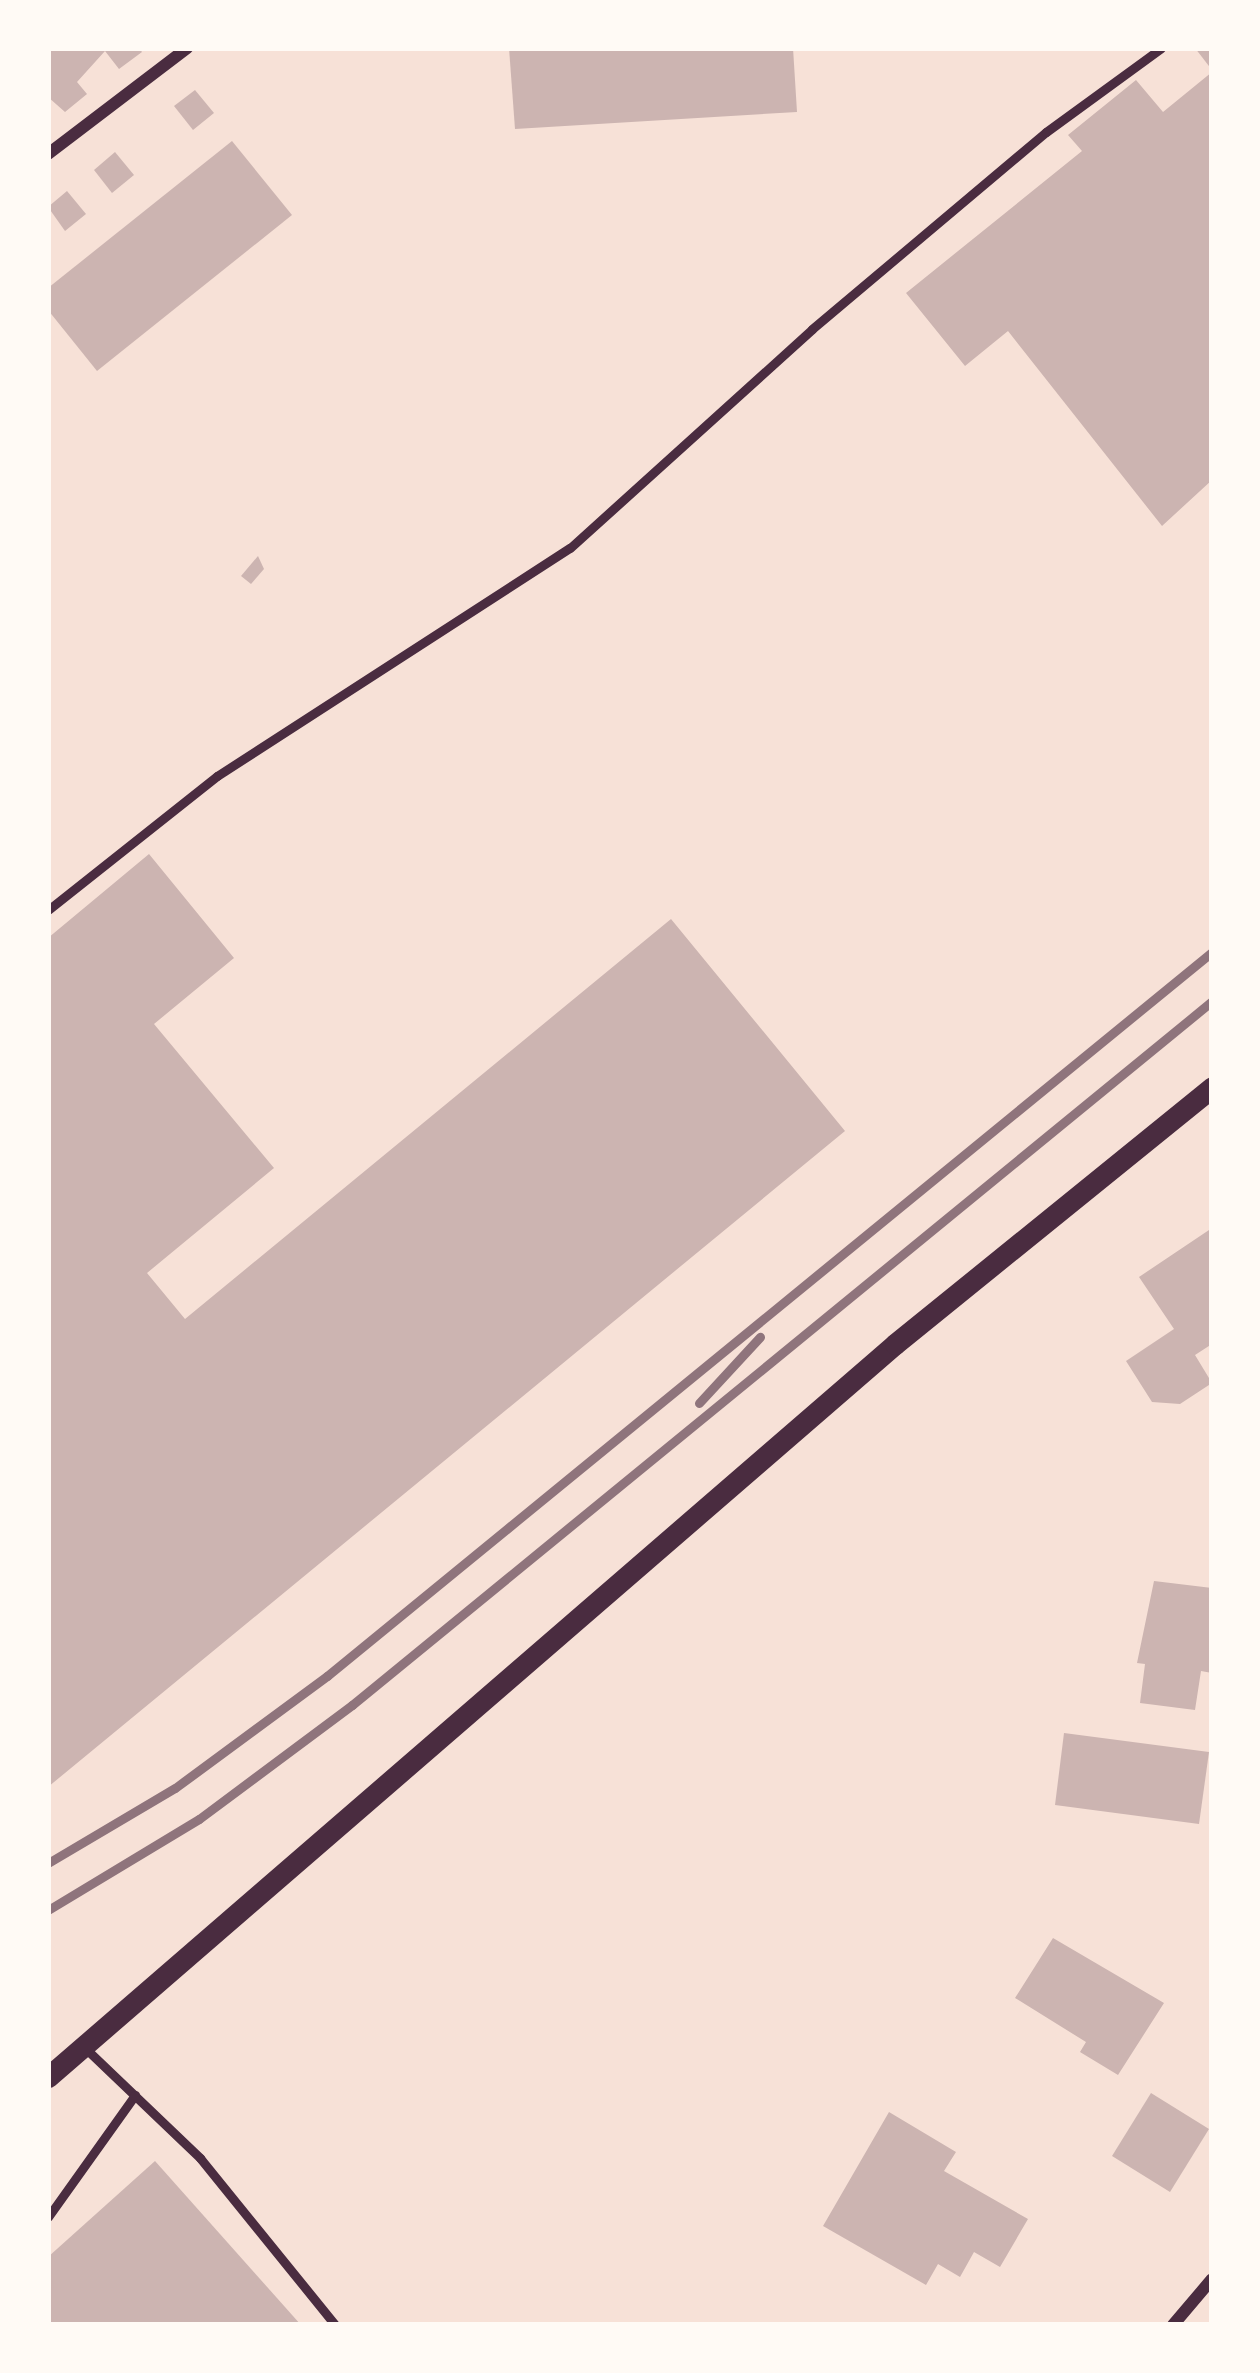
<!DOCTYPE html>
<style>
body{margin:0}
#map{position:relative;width:1260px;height:2373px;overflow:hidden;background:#f7e1d7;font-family:"Source Serif 4",serif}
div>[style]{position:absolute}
.building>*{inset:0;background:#ccb4b1}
.service>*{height:9px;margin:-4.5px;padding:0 4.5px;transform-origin:4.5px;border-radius:4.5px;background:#4a2c40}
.minor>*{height:12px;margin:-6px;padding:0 6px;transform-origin:6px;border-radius:6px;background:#4a2c40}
.tertiary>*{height:21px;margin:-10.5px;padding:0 10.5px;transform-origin:10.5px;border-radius:10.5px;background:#4a2c40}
.rail>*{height:9px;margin:-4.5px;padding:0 4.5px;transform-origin:4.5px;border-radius:4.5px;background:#8f747c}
span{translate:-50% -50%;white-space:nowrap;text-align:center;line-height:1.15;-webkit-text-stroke:10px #fffaf5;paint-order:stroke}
.frame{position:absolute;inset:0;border:51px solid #fffaf5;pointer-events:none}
</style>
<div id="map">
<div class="building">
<i style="clip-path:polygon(48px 48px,139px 48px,142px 52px,119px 69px,105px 51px,77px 82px,87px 94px,65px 112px,48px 97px)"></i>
<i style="clip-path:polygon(509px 48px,793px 48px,797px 112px,515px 129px)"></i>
<i style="clip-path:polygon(1195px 48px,1212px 48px,1212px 70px)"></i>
<i style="clip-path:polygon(1212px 72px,1212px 480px,1162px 526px,1008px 331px,965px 366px,906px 293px,1082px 151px,1068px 135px,1136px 80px,1163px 112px)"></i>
<i style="clip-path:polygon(195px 90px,214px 113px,193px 130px,174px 106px)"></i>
<i style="clip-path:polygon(232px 141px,292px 215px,97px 371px,48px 310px,48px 288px)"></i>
<i style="clip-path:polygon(115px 152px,134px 175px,112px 193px,94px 170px)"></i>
<i style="clip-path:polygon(67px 191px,86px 214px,65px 231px,48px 207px)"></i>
<i style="clip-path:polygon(258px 556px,264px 569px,251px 584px,241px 576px)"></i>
<i style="clip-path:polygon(149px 854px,234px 958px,154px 1024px,274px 1168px,147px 1273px,185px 1319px,671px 919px,845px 1131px,48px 1787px,48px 938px)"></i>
<i style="clip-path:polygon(1212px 1228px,1212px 1344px,1195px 1355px,1212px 1383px,1180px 1404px,1152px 1402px,1126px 1361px,1174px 1329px,1139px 1277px)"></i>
<i style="clip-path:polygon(1154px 1581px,1212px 1588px,1212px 1673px,1201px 1671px,1195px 1710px,1140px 1703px,1145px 1664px,1137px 1663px)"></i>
<i style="clip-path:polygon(1064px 1733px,1209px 1752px,1199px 1824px,1055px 1805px)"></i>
<i style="clip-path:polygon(1053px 1938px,1164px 2003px,1118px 2075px,1080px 2052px,1086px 2042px,1015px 1998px)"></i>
<i style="clip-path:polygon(1151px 2093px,1209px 2129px,1170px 2192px,1112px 2156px)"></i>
<i style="clip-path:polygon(889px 2112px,956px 2152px,944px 2171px,1028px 2219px,1000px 2267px,974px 2252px,960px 2277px,938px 2264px,926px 2285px,823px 2226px)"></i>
<i style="clip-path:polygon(155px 2161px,301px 2325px,48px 2325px,48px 2257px)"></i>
</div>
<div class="service">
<i style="left:48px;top:910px;width:216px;rotate:-38.4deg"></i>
<i style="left:217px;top:776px;width:420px;rotate:-32.9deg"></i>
<i style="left:570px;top:548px;width:326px;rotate:-42.1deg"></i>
<i style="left:812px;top:329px;width:306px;rotate:-40.1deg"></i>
<i style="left:1046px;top:132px;width:142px;rotate:-36.1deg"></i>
<i style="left:84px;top:2047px;width:161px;rotate:43.7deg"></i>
<i style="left:200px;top:2158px;width:215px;rotate:51deg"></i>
<i style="left:48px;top:2217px;width:150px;rotate:-54.5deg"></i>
</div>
<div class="minor">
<i style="left:48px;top:154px;width:175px;rotate:-37.3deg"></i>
<i style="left:1173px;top:2325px;width:60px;rotate:-49.7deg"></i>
</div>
<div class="tertiary">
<i style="left:48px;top:2077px;width:1120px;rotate:-40.87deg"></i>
<i style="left:895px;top:1344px;width:408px;rotate:-39deg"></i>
</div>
<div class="rail">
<i style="left:699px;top:1403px;width:90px;rotate:-47.3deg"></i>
<i style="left:48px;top:1863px;width:147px;rotate:-30.6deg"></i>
<i style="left:175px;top:1788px;width:189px;rotate:-36.4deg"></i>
<i style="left:327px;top:1676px;width:1143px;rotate:-39.29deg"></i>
<i style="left:48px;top:1910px;width:176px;rotate:-31.1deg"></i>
<i style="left:199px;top:1819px;width:191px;rotate:-36.7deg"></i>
<i style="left:352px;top:1705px;width:1111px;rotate:-39.3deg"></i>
</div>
<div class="frame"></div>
</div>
